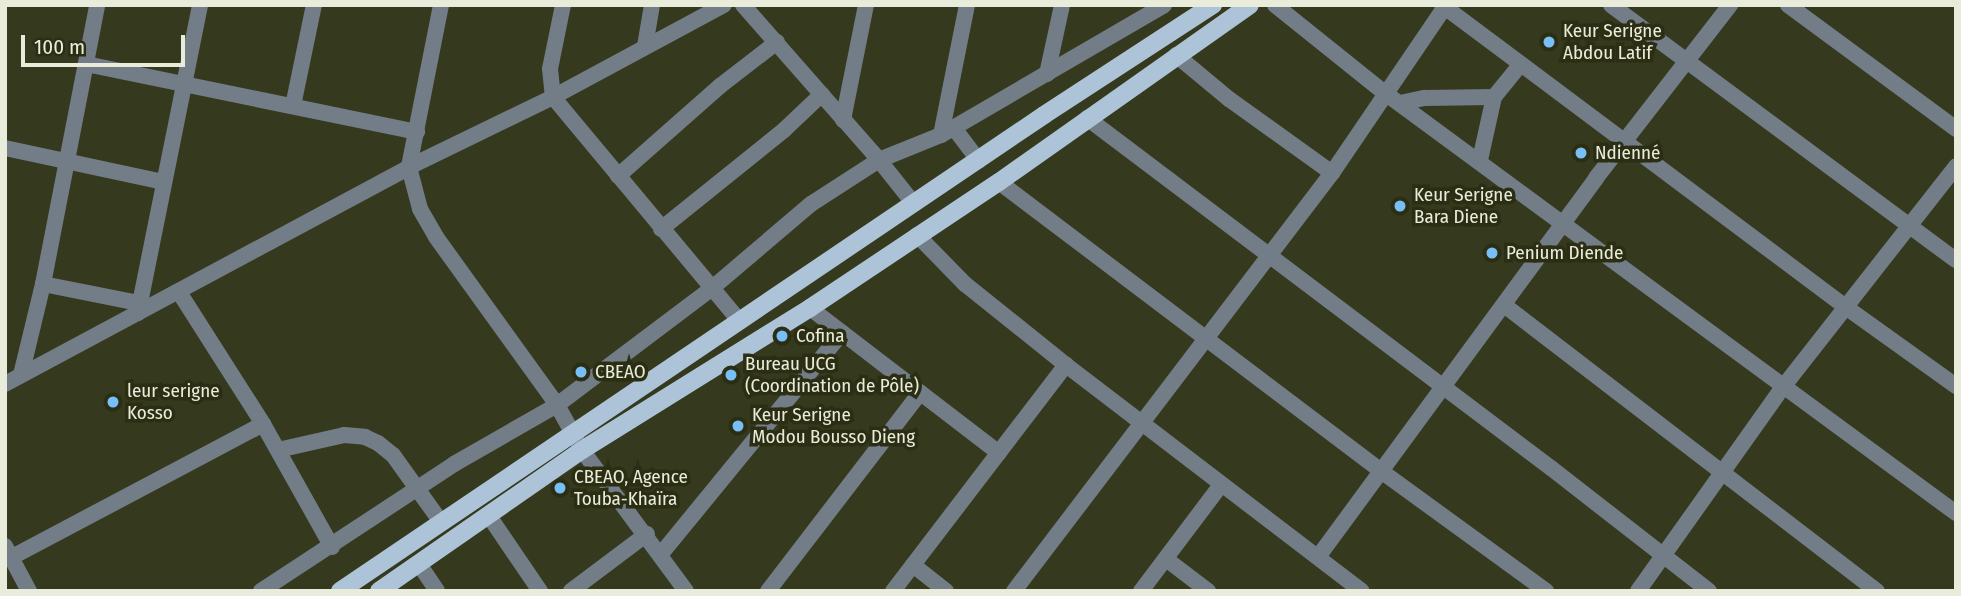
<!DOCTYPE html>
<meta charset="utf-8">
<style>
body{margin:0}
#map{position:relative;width:1961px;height:596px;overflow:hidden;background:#35391d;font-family:"Fira Sans Condensed",sans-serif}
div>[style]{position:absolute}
.minor>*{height:16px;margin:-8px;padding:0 8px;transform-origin:8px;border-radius:8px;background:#727d87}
.major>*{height:18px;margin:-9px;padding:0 9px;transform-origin:9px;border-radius:9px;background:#adc4d8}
.dots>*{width:19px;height:19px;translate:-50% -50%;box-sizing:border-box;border:4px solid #2b2e13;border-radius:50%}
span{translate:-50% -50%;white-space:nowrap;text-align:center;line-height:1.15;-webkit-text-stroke:7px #2b2e13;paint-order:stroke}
.poi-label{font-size:19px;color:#e9ecdb}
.left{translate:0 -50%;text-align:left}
.frame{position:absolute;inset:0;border:7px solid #e9ecdb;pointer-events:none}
.scale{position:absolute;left:21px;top:35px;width:164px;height:32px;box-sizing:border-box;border:4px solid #e9ecdb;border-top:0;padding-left:9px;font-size:21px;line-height:24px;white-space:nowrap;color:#e9ecdb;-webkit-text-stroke:5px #2b2e13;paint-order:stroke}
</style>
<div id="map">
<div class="minor">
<i style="left:441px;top:5px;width:165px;rotate:101.2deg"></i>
<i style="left:409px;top:167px;width:43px;rotate:75.3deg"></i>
<i style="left:420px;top:209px;width:32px;rotate:60deg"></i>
<i style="left:436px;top:237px;width:207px;rotate:54.2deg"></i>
<i style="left:557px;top:405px;width:51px;rotate:60.9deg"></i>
<i style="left:582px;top:450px;width:175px;rotate:53.6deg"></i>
<i style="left:563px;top:5px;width:65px;rotate:101.5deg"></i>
<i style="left:550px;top:69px;width:28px;rotate:84deg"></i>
<i style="left:553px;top:97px;width:290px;rotate:50.2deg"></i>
<i style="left:743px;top:5px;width:206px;rotate:48.7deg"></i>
<i style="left:879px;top:160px;width:56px;rotate:51.5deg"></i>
<i style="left:1275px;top:5px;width:141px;rotate:38.7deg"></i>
<i style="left:1385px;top:93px;width:709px;rotate:36.34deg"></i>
<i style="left:1442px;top:5px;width:506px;rotate:36.8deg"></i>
<i style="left:1847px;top:308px;width:134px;rotate:35.6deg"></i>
<i style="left:1611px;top:5px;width:429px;rotate:36.5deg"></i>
<i style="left:1788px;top:5px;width:209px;rotate:36.4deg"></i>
<i style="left:645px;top:46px;width:42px;rotate:-80.3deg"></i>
<i style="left:1176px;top:55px;width:69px;rotate:39.7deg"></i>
<i style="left:1229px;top:99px;width:127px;rotate:35.7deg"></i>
<i style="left:86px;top:64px;width:338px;rotate:11.6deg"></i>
<i style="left:1047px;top:74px;width:71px;rotate:-77.7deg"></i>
<i style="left:1400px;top:103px;width:25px;rotate:-12deg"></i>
<i style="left:1424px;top:98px;width:70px;rotate:-0.8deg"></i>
<i style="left:293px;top:106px;width:103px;rotate:-78.3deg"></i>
<i style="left:1087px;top:118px;width:581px;rotate:37.03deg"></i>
<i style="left:1551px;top:468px;width:200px;rotate:37.9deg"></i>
<i style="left:843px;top:120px;width:117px;rotate:-78.7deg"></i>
<i style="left:954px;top:128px;width:41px;rotate:52.9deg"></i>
<i style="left:941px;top:135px;width:133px;rotate:-78.7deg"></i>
<i style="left:5px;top:148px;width:162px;rotate:12.1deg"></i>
<i style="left:1480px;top:160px;width:65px;rotate:-77.5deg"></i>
<i style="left:1494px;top:97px;width:41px;rotate:-50.9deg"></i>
<i style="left:618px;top:176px;width:136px;rotate:-41.4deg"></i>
<i style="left:720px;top:86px;width:72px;rotate:-37.7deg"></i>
<i style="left:999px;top:182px;width:479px;rotate:37.1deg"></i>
<i style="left:1381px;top:471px;width:204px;rotate:36deg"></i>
<i style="left:661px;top:229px;width:158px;rotate:-38.8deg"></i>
<i style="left:784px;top:130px;width:52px;rotate:-43.5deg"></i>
<i style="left:917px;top:235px;width:69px;rotate:45.6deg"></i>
<i style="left:965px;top:284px;width:129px;rotate:38.7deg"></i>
<i style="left:1066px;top:365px;width:372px;rotate:37.4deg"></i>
<i style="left:43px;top:284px;width:98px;rotate:11.2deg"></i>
<i style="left:179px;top:292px;width:156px;rotate:57.5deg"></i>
<i style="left:263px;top:424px;width:141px;rotate:60.7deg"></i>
<i style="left:1504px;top:305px;width:470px;rotate:37.5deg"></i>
<i style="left:810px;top:308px;width:238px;rotate:37.5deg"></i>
<i style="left:138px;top:313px;width:314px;rotate:-78.6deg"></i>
<i style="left:21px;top:375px;width:94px;rotate:-76.4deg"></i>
<i style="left:43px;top:284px;width:284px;rotate:-79deg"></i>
<i style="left:5px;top:384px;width:459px;rotate:-28.2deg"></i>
<i style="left:409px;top:167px;width:160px;rotate:-25.9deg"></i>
<i style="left:553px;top:97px;width:194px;rotate:-28.3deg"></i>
<i style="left:278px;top:450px;width:68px;rotate:-12.8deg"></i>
<i style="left:344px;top:435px;width:21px;rotate:5deg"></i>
<i style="left:365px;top:437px;width:14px;rotate:25deg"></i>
<i style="left:378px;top:443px;width:19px;rotate:39deg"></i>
<i style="left:393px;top:455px;width:82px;rotate:54.4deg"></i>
<i style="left:489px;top:516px;width:91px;rotate:55.8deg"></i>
<i style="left:5px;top:546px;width:51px;rotate:61.9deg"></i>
<i style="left:661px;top:554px;width:286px;rotate:-50.7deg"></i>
<i style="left:12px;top:557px;width:284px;rotate:-27.9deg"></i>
<i style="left:1318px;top:557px;width:470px;rotate:-53.7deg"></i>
<i style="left:1596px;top:178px;width:219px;rotate:-52.2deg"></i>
<i style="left:1166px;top:559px;width:53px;rotate:37.3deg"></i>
<i style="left:419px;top:564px;width:32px;rotate:56deg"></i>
<i style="left:913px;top:565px;width:42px;rotate:38.2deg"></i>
<i style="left:261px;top:591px;width:231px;rotate:-33.3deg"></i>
<i style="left:454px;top:464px;width:119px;rotate:-29.8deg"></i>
<i style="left:557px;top:405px;width:193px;rotate:-37deg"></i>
<i style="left:711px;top:289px;width:131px;rotate:-40.4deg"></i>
<i style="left:811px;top:204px;width:81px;rotate:-32.9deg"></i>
<i style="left:879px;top:160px;width:67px;rotate:-22deg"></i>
<i style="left:941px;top:135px;width:258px;rotate:-30.2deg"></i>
<i style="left:571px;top:591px;width:95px;rotate:-36.9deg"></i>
<i style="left:768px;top:591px;width:250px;rotate:-52.5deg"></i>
<i style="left:893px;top:591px;width:285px;rotate:-52.6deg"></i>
<i style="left:1014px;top:591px;width:525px;rotate:-52.74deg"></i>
<i style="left:1332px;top:173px;width:201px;rotate:-55.8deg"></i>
<i style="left:1141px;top:591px;width:133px;rotate:-53deg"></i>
<i style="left:1638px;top:591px;width:250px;rotate:-54.6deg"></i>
<i style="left:1783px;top:387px;width:281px;rotate:-51.9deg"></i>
</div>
<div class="major">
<i style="left:340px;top:591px;width:850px;rotate:-34.06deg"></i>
<i style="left:1044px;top:115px;width:202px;rotate:-33.1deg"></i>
<i style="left:379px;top:591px;width:247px;rotate:-34.8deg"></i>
<i style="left:582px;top:450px;width:269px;rotate:-31.9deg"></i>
<i style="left:810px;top:308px;width:227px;rotate:-33.7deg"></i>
<i style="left:999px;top:182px;width:307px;rotate:-35.2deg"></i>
</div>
<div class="dots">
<i style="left:1549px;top:42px;background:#78bff7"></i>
<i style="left:1581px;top:153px;background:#78bff7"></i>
<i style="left:1400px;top:206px;background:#78bff7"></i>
<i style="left:1492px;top:253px;background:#78bff7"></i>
<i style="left:782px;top:336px;background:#78bff7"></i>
<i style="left:581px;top:372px;background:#78bff7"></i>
<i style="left:731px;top:375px;background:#78bff7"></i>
<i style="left:113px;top:402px;background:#78bff7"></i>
<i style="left:738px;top:426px;background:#78bff7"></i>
<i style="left:560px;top:488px;background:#78bff7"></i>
</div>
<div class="poi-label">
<span class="left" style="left:1563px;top:42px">Keur Serigne<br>Abdou Latif</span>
<span class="left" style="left:1595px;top:153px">Ndienné</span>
<span class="left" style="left:1414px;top:206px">Keur Serigne<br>Bara Diene</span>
<span class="left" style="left:1506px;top:253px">Penium Diende</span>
<span class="left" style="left:796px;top:336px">Cofina</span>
<span class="left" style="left:745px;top:375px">Bureau UCG<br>(Coordination de Pôle)</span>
<span class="left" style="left:595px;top:372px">CBEAO</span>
<span class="left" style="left:127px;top:402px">leur serigne<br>Kosso</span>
<span class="left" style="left:752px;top:426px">Keur Serigne<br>Modou Bousso Dieng</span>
<span class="left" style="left:574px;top:488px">CBEAO, Agence<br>Touba-Khaïra</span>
</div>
<div class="frame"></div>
<div class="scale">100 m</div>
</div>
